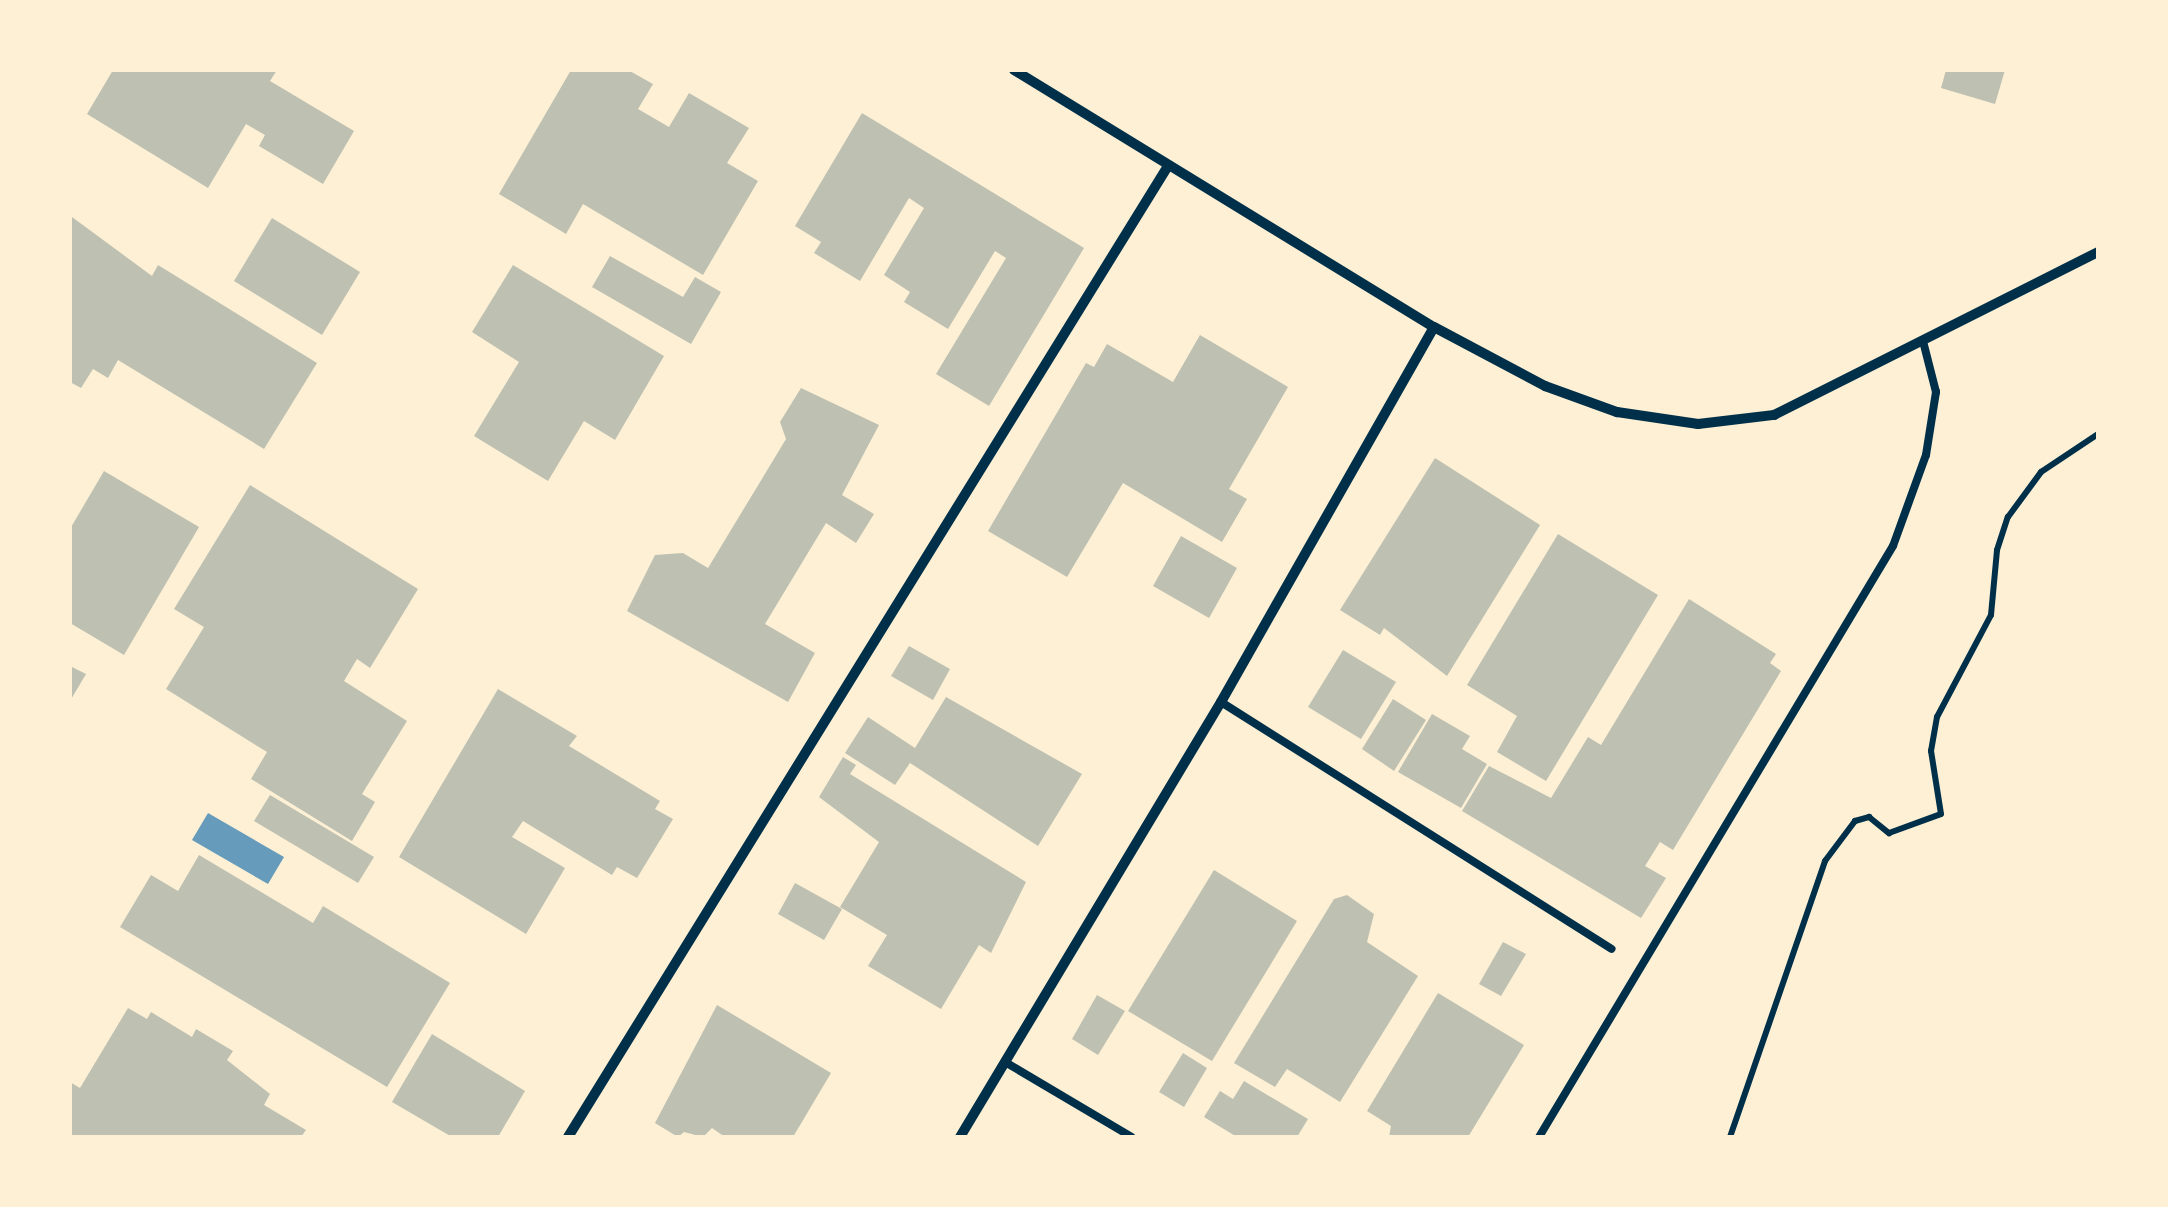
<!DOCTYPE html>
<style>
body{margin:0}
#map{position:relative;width:2168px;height:1207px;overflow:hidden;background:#fdf0d5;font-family:"Public Sans",sans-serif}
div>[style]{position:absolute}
.water>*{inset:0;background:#669bbc}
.building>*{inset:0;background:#bec0b2}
.path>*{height:6px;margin:-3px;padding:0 3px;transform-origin:3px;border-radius:3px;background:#003049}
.service>*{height:8px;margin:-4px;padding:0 4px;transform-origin:4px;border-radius:4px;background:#003049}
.minor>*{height:10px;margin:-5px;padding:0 5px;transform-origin:5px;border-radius:5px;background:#003049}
span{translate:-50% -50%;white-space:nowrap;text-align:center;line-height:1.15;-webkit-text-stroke:10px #fdf0d5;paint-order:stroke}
.frame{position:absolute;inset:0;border:72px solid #fdf0d5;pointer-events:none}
</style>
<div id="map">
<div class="water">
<i style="clip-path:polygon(208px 813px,284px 857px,268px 884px,192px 840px)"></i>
</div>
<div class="building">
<i style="clip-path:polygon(113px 70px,277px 70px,270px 81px,354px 131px,323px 184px,259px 146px,265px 135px,246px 124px,208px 188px,87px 114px)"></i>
<i style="clip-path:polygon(571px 70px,628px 70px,653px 84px,638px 109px,669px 127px,689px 93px,749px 128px,727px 163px,758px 181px,703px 275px,583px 204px,566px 234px,499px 194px)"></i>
<i style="clip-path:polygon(1946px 70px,2005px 70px,1995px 104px,1941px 88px)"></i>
<i style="clip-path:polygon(862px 113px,1084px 248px,989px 406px,936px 374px,1006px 258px,995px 251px,948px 329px,904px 302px,910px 292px,884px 275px,924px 208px,909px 198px,860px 281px,814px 253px,821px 242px,795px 226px)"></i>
<i style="clip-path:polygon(72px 217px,152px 276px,158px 265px,317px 363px,264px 449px,118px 360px,108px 378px,93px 369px,81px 388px,70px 382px)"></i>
<i style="clip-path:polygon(272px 218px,360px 272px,322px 335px,234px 281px)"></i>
<i style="clip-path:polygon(610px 256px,683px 297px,695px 277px,721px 292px,691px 344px,592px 287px)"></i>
<i style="clip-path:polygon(513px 265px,664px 356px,615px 440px,584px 421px,548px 481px,474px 436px,519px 362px,472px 332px)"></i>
<i style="clip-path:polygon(1200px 335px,1288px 387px,1229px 489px,1247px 499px,1222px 542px,1123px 483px,1067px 577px,988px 531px,1086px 363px,1094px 367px,1107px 344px,1173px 382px)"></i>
<i style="clip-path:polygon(801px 388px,879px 425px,842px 495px,874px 514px,856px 543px,826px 523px,765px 624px,815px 653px,788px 702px,627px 611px,655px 555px,683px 553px,708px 568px,786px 439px,780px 422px)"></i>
<i style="clip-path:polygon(1435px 458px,1540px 525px,1447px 676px,1384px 628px,1380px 635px,1340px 610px)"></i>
<i style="clip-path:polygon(104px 471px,199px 527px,124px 655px,70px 623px,70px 529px)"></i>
<i style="clip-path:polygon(250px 485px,418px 589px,370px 668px,357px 659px,344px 681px,407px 721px,362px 794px,375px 802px,352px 841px,251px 779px,267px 752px,166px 689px,204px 627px,174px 609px)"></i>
<i style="clip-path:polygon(1558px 534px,1658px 595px,1546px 781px,1497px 752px,1517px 716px,1467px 685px)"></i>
<i style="clip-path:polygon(1181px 536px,1237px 568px,1209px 618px,1153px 586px)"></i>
<i style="clip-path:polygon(1689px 599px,1776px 654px,1770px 663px,1781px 671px,1673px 850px,1660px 842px,1645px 866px,1666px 878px,1641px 918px,1462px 811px,1489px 766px,1551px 798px,1588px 737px,1601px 745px)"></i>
<i style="clip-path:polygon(909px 646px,950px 669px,933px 700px,891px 676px)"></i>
<i style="clip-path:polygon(1343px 650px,1396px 682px,1361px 739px,1308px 707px)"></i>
<i style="clip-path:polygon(70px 666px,86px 674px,70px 701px)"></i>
<i style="clip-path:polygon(498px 689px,577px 736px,569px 746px,660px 801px,655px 809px,673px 819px,637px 878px,617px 867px,612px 875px,523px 821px,512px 837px,565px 868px,526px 934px,399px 857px)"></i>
<i style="clip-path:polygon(946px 697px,1082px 774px,1038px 846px,910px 763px,895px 785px,845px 753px,868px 717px,915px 748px)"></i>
<i style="clip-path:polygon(1393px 699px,1426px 720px,1394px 771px,1362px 749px)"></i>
<i style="clip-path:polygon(1432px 714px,1470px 736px,1462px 749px,1487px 764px,1461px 808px,1398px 772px)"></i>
<i style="clip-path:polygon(843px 757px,856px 765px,850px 774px,1026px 882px,991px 953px,979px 945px,941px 1009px,868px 966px,887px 935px,840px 907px,879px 842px,819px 797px)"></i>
<i style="clip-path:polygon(270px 795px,374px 857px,358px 883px,254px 821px)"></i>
<i style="clip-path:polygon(199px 855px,313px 923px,323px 906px,450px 983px,387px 1087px,120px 927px,151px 875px,178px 891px)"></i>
<i style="clip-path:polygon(1214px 870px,1297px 921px,1212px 1061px,1128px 1011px)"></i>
<i style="clip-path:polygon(795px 883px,842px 909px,824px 940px,778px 914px)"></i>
<i style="clip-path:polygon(1347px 895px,1374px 914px,1367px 942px,1418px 976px,1340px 1102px,1287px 1069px,1275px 1087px,1234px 1063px,1334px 899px)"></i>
<i style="clip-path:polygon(1503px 942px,1526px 954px,1501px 996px,1479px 984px)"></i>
<i style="clip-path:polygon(1438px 993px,1524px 1045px,1468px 1137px,1389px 1137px,1391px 1126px,1367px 1111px)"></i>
<i style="clip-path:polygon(1097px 995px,1125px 1011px,1098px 1055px,1072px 1039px)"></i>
<i style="clip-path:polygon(717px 1005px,831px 1073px,793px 1137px,725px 1137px,712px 1128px,703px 1137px,684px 1132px,678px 1137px,655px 1123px)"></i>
<i style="clip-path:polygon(128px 1008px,147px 1019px,151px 1012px,192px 1037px,196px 1029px,233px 1051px,227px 1060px,270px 1094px,264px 1105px,306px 1130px,301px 1137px,70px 1137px,70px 1082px,80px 1088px)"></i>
<i style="clip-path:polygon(432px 1034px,525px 1091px,498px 1137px,452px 1137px,392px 1102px)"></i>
<i style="clip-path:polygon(1183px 1053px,1207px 1068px,1184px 1107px,1159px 1092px)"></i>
<i style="clip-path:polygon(1244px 1081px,1308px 1119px,1297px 1137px,1237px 1137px,1204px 1117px,1220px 1091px,1233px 1099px)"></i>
</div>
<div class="path">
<i style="left:1730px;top:1137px;width:292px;rotate:-71deg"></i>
<i style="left:1825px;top:861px;width:50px;rotate:-53.1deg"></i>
<i style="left:1855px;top:821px;width:15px;rotate:-16deg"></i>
<i style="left:1869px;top:817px;width:26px;rotate:39deg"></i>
<i style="left:1889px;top:833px;width:55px;rotate:-20.1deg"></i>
<i style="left:1941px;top:814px;width:64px;rotate:-99deg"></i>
<i style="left:1931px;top:751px;width:35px;rotate:-80deg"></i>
<i style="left:1937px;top:717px;width:115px;rotate:-62.1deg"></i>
<i style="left:1991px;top:615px;width:65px;rotate:-84.7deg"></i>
<i style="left:1997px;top:550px;width:35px;rotate:-72deg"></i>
<i style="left:2008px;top:517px;width:56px;rotate:-53.7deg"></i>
<i style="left:2041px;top:472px;width:69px;rotate:-33.7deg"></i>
</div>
<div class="service">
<i style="left:1221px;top:702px;width:462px;rotate:32.3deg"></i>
<i style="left:1005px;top:1062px;width:147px;rotate:30.6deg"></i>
<i style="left:1539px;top:1137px;width:689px;rotate:-59.08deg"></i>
<i style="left:1893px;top:546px;width:97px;rotate:-70.1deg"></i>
<i style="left:1926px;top:455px;width:64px;rotate:-81deg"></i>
<i style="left:1936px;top:392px;width:53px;rotate:-104.3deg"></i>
</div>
<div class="minor">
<i style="left:1014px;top:70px;width:492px;rotate:31.5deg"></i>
<i style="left:1434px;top:327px;width:126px;rotate:28deg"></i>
<i style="left:1545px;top:386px;width:77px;rotate:19.9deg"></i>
<i style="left:1617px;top:412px;width:82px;rotate:8.4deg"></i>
<i style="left:1698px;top:424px;width:77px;rotate:-6.8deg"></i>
<i style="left:1774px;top:415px;width:363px;rotate:-26.7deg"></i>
<i style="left:568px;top:1137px;width:1141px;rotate:-58.29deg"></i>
<i style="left:960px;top:1137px;width:507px;rotate:-59.04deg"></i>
<i style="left:1221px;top:702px;width:431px;rotate:-60.4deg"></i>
</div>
<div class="frame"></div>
</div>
